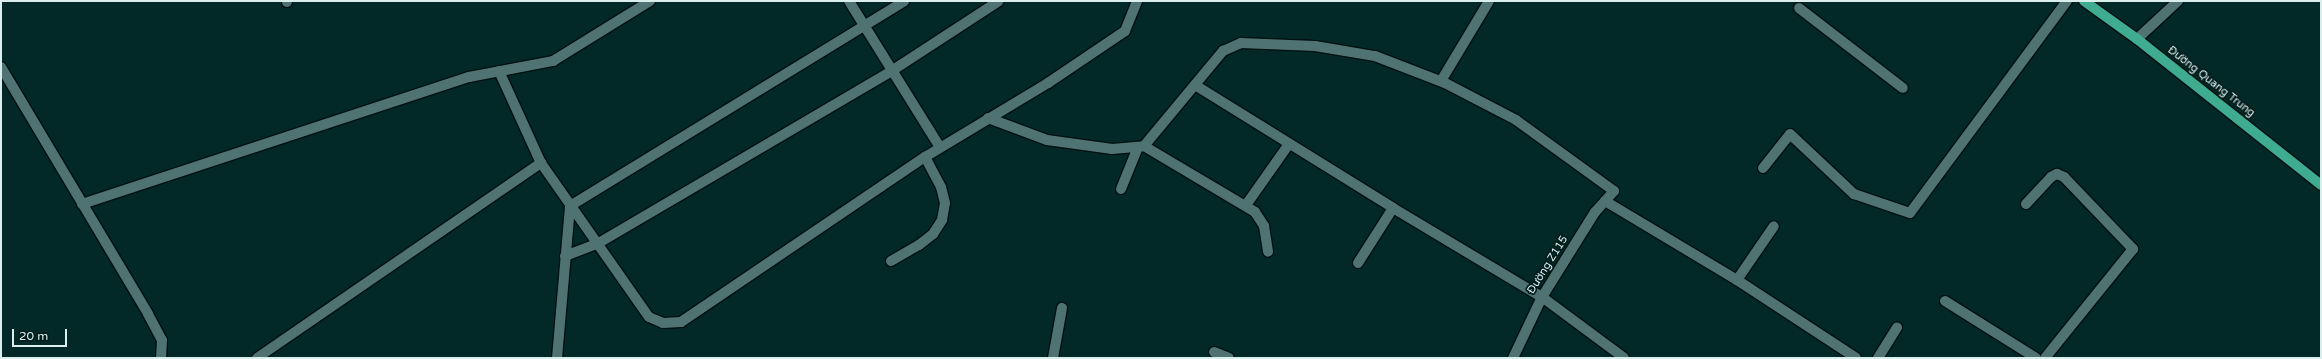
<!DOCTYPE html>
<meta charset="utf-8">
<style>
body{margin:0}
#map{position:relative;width:2322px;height:359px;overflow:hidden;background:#022828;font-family:"Varela Round",sans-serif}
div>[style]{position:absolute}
.roads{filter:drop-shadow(1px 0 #001010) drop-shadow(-1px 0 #001010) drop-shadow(0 1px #001010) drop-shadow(0 -1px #001010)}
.minor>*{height:10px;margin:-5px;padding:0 5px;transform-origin:5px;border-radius:5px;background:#4e7372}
.major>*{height:10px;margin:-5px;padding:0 5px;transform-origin:5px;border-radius:5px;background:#3fab91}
span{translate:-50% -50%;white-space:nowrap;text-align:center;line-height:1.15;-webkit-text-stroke:3.5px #021d1d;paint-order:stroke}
.street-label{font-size:11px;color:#dbeeee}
.frame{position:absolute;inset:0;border:2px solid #dbeeee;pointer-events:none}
.scale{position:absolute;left:12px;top:329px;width:55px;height:18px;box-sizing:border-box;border:2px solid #dbeeee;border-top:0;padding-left:5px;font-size:12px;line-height:14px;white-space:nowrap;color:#dbeeee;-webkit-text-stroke:3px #021d1d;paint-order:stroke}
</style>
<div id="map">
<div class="roads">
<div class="minor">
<i style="left:849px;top:1px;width:172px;rotate:58.1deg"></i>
<i style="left:287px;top:2px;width:1px;rotate:-90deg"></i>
<i style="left:1799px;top:8px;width:131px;rotate:37.6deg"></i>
<i style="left:2137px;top:39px;width:56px;rotate:-42.8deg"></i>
<i style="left:1px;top:67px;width:287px;rotate:59.2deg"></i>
<i style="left:148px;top:314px;width:30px;rotate:62deg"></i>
<i style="left:162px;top:340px;width:18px;rotate:93deg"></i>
<i style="left:499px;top:71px;width:101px;rotate:65.5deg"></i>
<i style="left:541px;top:163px;width:188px;rotate:55deg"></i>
<i style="left:649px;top:317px;width:15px;rotate:23deg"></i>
<i style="left:663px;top:323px;width:18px;rotate:-3deg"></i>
<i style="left:681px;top:322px;width:295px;rotate:-34.1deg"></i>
<i style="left:925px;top:157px;width:144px;rotate:-31deg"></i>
<i style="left:1048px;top:83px;width:93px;rotate:-34deg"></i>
<i style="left:1125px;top:31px;width:32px;rotate:-68deg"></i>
<i style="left:1441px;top:81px;width:93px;rotate:-59deg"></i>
<i style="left:1195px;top:85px;width:233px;rotate:31.8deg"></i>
<i style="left:1393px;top:208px;width:174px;rotate:30.9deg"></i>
<i style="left:1542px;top:297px;width:102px;rotate:36.6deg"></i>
<i style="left:988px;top:118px;width:63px;rotate:20.4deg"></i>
<i style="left:1047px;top:140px;width:66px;rotate:7.9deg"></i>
<i style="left:1112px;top:149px;width:32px;rotate:-5deg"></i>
<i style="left:1144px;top:146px;width:124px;rotate:-50.3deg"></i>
<i style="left:1223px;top:51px;width:20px;rotate:-24deg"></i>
<i style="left:1241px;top:43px;width:74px;rotate:2.3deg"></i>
<i style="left:1315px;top:46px;width:61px;rotate:9.5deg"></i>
<i style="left:1375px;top:56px;width:75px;rotate:21.1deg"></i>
<i style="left:1445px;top:83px;width:80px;rotate:27.5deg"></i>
<i style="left:1516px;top:120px;width:121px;rotate:35.9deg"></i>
<i style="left:1614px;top:191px;width:28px;rotate:132deg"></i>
<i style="left:1595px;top:212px;width:100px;rotate:121.9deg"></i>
<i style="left:1542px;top:297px;width:68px;rotate:115.4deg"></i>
<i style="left:1144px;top:146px;width:129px;rotate:30.7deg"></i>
<i style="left:1255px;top:212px;width:17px;rotate:57deg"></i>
<i style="left:1264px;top:226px;width:26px;rotate:81deg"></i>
<i style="left:1763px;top:168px;width:43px;rotate:-51.5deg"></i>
<i style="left:1790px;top:134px;width:88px;rotate:43.2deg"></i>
<i style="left:1854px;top:194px;width:59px;rotate:18.7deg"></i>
<i style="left:1910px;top:213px;width:264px;rotate:-53.5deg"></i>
<i style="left:1121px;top:189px;width:45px;rotate:-68deg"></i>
<i style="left:1605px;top:201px;width:154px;rotate:30.9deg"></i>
<i style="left:1737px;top:280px;width:142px;rotate:33.2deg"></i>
<i style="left:82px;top:204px;width:407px;rotate:-18.2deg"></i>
<i style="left:469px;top:77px;width:86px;rotate:-10.8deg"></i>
<i style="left:553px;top:61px;width:114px;rotate:-31.7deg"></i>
<i style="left:2026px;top:204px;width:37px;rotate:-47deg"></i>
<i style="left:2051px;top:177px;width:7px;rotate:-27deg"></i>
<i style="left:2057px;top:174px;width:8px;rotate:23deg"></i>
<i style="left:2064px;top:177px;width:100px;rotate:46.2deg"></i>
<i style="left:2133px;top:249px;width:140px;rotate:128.9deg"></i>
<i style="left:1246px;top:205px;width:75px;rotate:-54.8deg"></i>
<i style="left:570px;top:206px;width:392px;rotate:-31.5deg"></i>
<i style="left:565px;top:256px;width:34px;rotate:-21deg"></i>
<i style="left:597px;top:244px;width:343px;rotate:-30.4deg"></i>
<i style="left:893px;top:70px;width:126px;rotate:-33.1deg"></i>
<i style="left:891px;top:261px;width:32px;rotate:-30deg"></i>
<i style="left:919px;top:245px;width:18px;rotate:-38deg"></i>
<i style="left:933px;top:234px;width:17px;rotate:-57deg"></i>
<i style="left:942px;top:220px;width:17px;rotate:-80deg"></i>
<i style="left:945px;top:203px;width:16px;rotate:-104deg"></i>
<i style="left:941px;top:187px;width:34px;rotate:-118deg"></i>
<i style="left:1358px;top:263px;width:65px;rotate:-57.5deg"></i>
<i style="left:1737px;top:280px;width:65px;rotate:-55.6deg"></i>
<i style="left:1945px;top:301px;width:107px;rotate:32.1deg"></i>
<i style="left:1214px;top:352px;width:16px;rotate:22deg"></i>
<i style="left:257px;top:358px;width:345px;rotate:-34.5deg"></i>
<i style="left:557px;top:358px;width:153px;rotate:-85.1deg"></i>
<i style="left:1053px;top:358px;width:51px;rotate:-79.8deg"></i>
<i style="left:1878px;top:358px;width:36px;rotate:-58deg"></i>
</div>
<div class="major">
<i style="left:2084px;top:1px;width:65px;rotate:35.6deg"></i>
<i style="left:2137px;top:39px;width:235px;rotate:38.4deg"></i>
</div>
</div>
<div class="street-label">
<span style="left:2211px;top:82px;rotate:38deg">Đường Quang Trung</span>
<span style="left:1548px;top:265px;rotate:-58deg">Đường Z115</span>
</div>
<div class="frame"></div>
<div class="scale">20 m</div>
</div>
